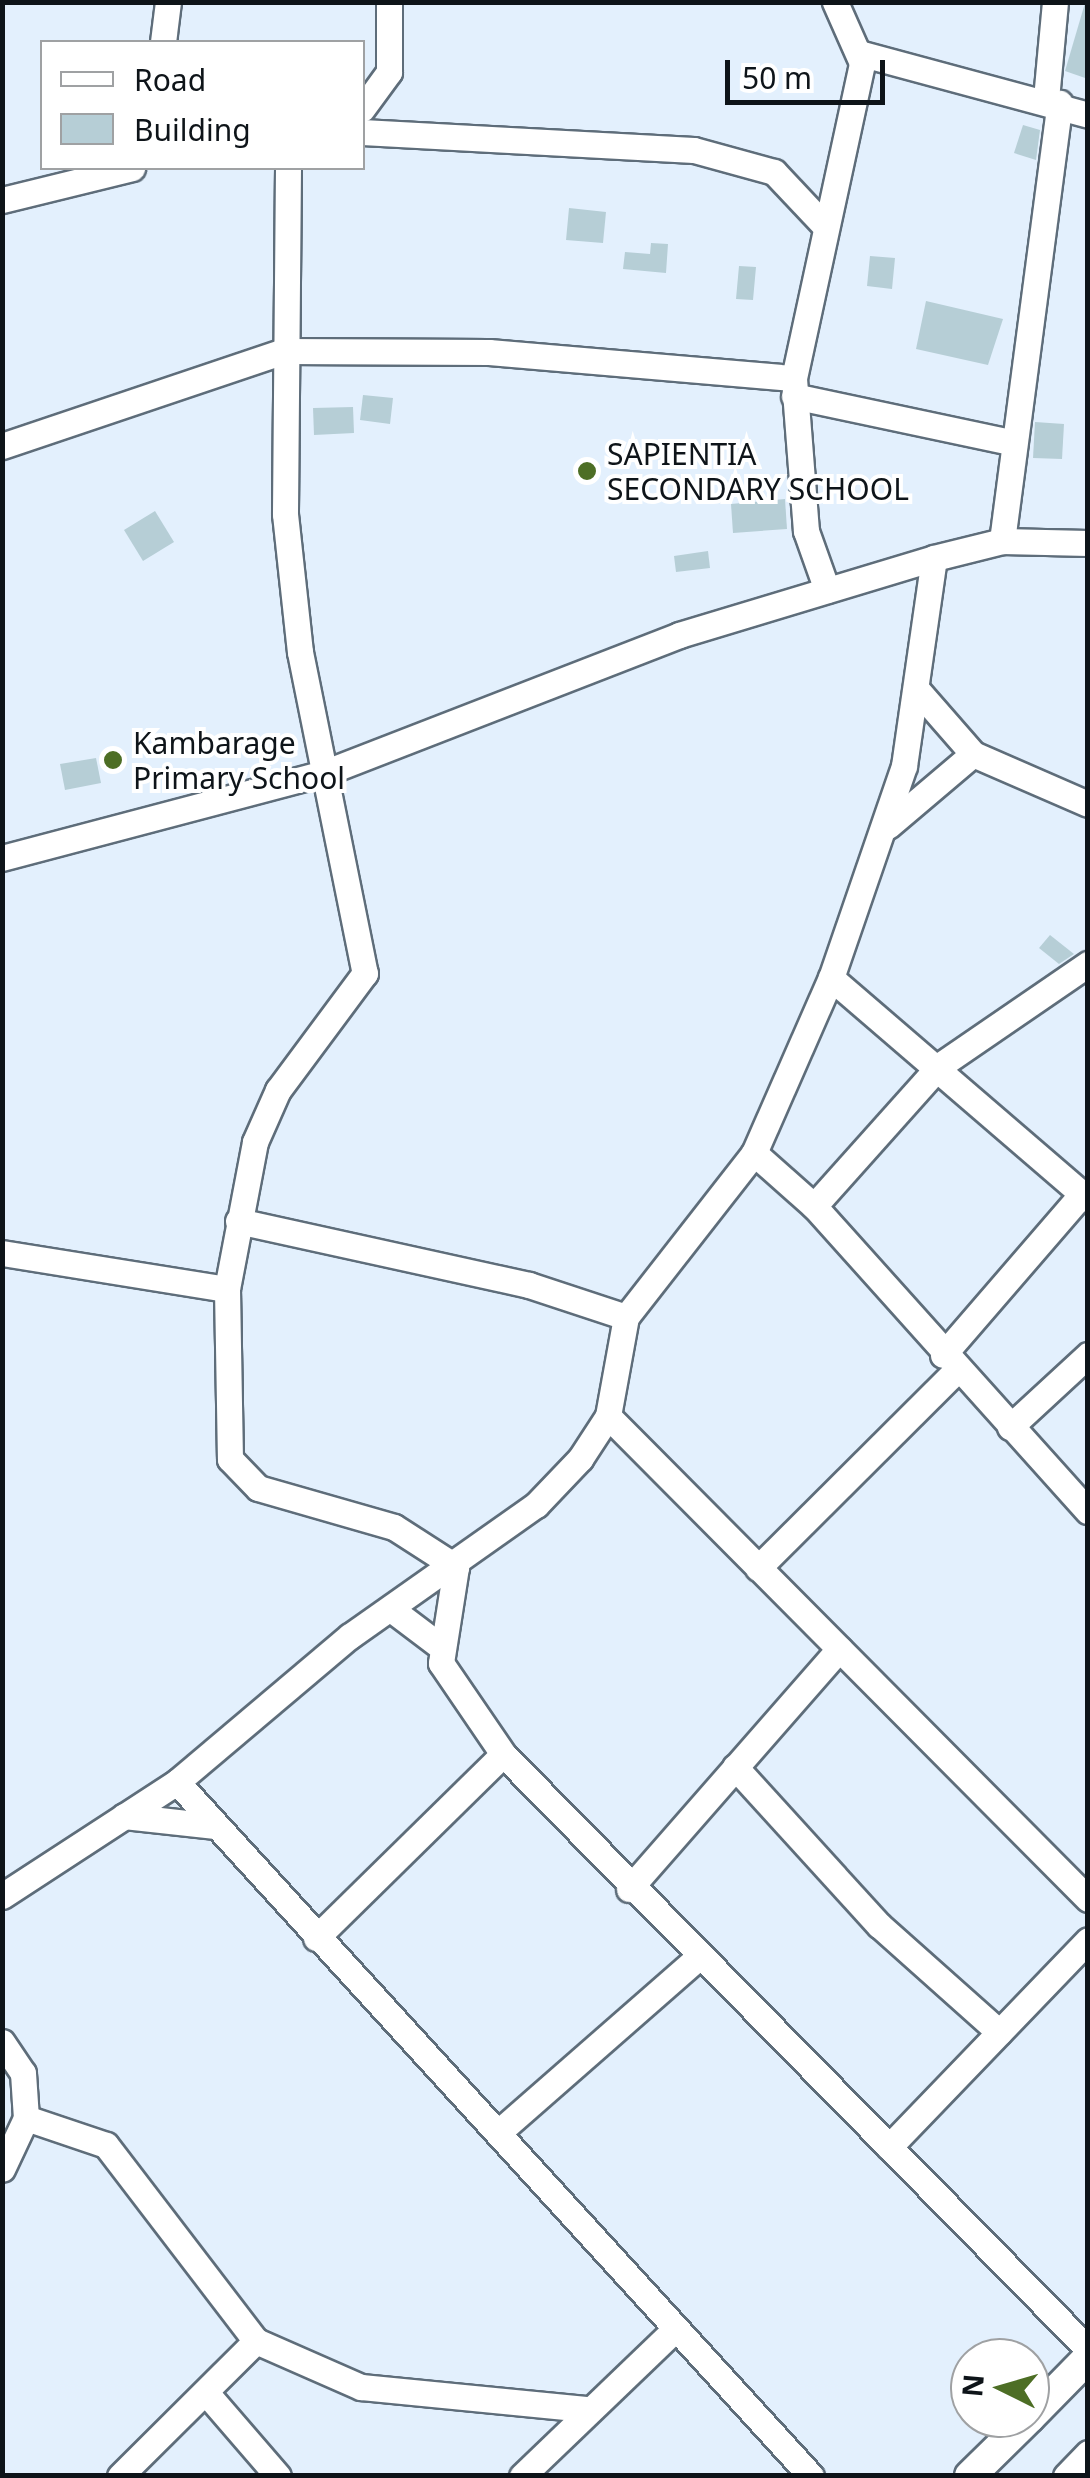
<!DOCTYPE html>
<style>
body{margin:0}
#map{position:relative;width:1090px;height:2478px;overflow:hidden;background:#e3f0fd;font-family:"Noto Sans",sans-serif}
div>[style]{position:absolute}
.building>*{inset:0;background:#b6ced6}
.roads{filter:drop-shadow(2px 0 #5e6d7a) drop-shadow(-2px 0 #5e6d7a) drop-shadow(0 2px #5e6d7a) drop-shadow(0 -2px #5e6d7a)}
.minor>*{height:25px;margin:-12.5px;padding:0 12.5px;transform-origin:12.5px;border-radius:12.5px;background:#fff}
.tertiary>*{height:30px;margin:-15px;padding:0 15px;transform-origin:15px;border-radius:15px;background:#fff}
.dots>*{width:28px;height:28px;translate:-50% -50%;box-sizing:border-box;border:5px solid #fff;border-radius:50%}
span{translate:-50% -50%;white-space:nowrap;text-align:center;line-height:1.15;-webkit-text-stroke:8px #fff;paint-order:stroke}
.poi-label{font-size:30px;color:#0e1419}
.left{translate:0 -50%;text-align:left}
.frame{position:absolute;inset:0;border:5px solid #0e1419;pointer-events:none}
.legend{position:absolute;left:40px;top:40px;width:325px;height:130px;box-sizing:border-box;background:#fff;border:2px solid #9fa1a3;margin:0;padding:12px 18px;list-style:none;font-size:30px;color:#0e1419}
.legend li{display:flex;align-items:center;gap:20px;height:50px}
.legend b{width:50px;border:2px solid #9fa1a3}
.north{position:absolute;left:950px;top:2338px;width:100px;height:100px;box-sizing:border-box;background:#fff;border:2px solid #9fa1a3;border-radius:50%;rotate:275deg;font-size:28px;font-weight:700;line-height:40px;text-align:center;color:#0e1419}
.north::after{content:'';display:block;margin:auto;width:35px;height:45px;background:#4d6e25;clip-path:polygon(50% 0,100% 100%,50% 72%,0 100%)}
.scale{position:absolute;left:725px;top:60px;width:160px;height:45px;box-sizing:border-box;border:5px solid #0e1419;border-top:0;padding-left:12px;font-size:30px;line-height:35px;white-space:nowrap;color:#0e1419;-webkit-text-stroke:8px #fff;paint-order:stroke}
</style>
<div id="map">
<div class="building">
<i style="clip-path:polygon(1085px 3px,1088px 3px,1088px 79px,1065px 71px)"></i>
<i style="clip-path:polygon(1023px 125px,1040px 130px,1036px 160px,1014px 153px)"></i>
<i style="clip-path:polygon(569px 208px,606px 212px,603px 243px,566px 240px)"></i>
<i style="clip-path:polygon(651px 243px,668px 244px,666px 273px,623px 269px,625px 252px,650px 254px)"></i>
<i style="clip-path:polygon(870px 256px,895px 258px,892px 289px,867px 286px)"></i>
<i style="clip-path:polygon(739px 266px,756px 267px,753px 300px,736px 299px)"></i>
<i style="clip-path:polygon(926px 301px,1003px 319px,988px 365px,916px 349px)"></i>
<i style="clip-path:polygon(363px 395px,393px 398px,390px 424px,360px 420px)"></i>
<i style="clip-path:polygon(353px 407px,354px 433px,314px 435px,313px 408px)"></i>
<i style="clip-path:polygon(1035px 422px,1064px 424px,1062px 459px,1033px 458px)"></i>
<i style="clip-path:polygon(785px 499px,787px 529px,733px 533px,731px 504px)"></i>
<i style="clip-path:polygon(155px 511px,174px 542px,143px 561px,124px 530px)"></i>
<i style="clip-path:polygon(708px 551px,710px 568px,676px 572px,674px 556px)"></i>
<i style="clip-path:polygon(96px 758px,101px 783px,65px 790px,60px 764px)"></i>
<i style="clip-path:polygon(1050px 935px,1074px 954px,1059px 964px,1039px 948px)"></i>
</div>
<div class="roads">
<div class="minor">
<i style="left:163px;top:42px;width:40px;rotate:-82.9deg"></i>
<i style="left:859px;top:53px;width:237px;rotate:15.1deg"></i>
<i style="left:1046px;top:99px;width:97px;rotate:-84.7deg"></i>
<i style="left:362px;top:109px;width:46px;rotate:-53.9deg"></i>
<i style="left:389px;top:72px;width:70px;rotate:-90deg"></i>
<i style="left:362px;top:132px;width:332px;rotate:3.1deg"></i>
<i style="left:694px;top:150px;width:83px;rotate:15.4deg"></i>
<i style="left:774px;top:172px;width:70px;rotate:46.7deg"></i>
<i style="left:288px;top:168px;width:346px;rotate:90.5deg"></i>
<i style="left:285px;top:514px;width:139px;rotate:83.8deg"></i>
<i style="left:300px;top:652px;width:328px;rotate:78.6deg"></i>
<i style="left:365px;top:973px;width:146px;rotate:126.6deg"></i>
<i style="left:278px;top:1090px;width:57px;rotate:113.9deg"></i>
<i style="left:255px;top:1142px;width:150px;rotate:100.8deg"></i>
<i style="left:227px;top:1289px;width:170px;rotate:89deg"></i>
<i style="left:230px;top:1459px;width:40px;rotate:46deg"></i>
<i style="left:258px;top:1488px;width:141px;rotate:16deg"></i>
<i style="left:394px;top:1527px;width:74px;rotate:32.8deg"></i>
<i style="left:456px;top:1567px;width:97px;rotate:98.9deg"></i>
<i style="left:441px;top:1663px;width:110px;rotate:55.7deg"></i>
<i style="left:503px;top:1754px;width:834px;rotate:45.49deg"></i>
<i style="left:2px;top:200px;width:134px;rotate:-13.8deg"></i>
<i style="left:794px;top:396px;width:222px;rotate:12deg"></i>
<i style="left:2px;top:446px;width:298px;rotate:-18.6deg"></i>
<i style="left:284px;top:351px;width:205px;rotate:0.3deg"></i>
<i style="left:489px;top:352px;width:306px;rotate:4.9deg"></i>
<i style="left:1002px;top:541px;width:442px;rotate:-82.5deg"></i>
<i style="left:827px;top:590px;width:63px;rotate:-109.6deg"></i>
<i style="left:806px;top:531px;width:153px;rotate:-94.5deg"></i>
<i style="left:794px;top:378px;width:322px;rotate:-77.8deg"></i>
<i style="left:862px;top:63px;width:67px;rotate:-113.9deg"></i>
<i style="left:919px;top:692px;width:82px;rotate:48.9deg"></i>
<i style="left:973px;top:754px;width:125px;rotate:23.5deg"></i>
<i style="left:888px;top:826px;width:111px;rotate:-40.3deg"></i>
<i style="left:2px;top:858px;width:333px;rotate:-14.8deg"></i>
<i style="left:324px;top:773px;width:381px;rotate:-21.2deg"></i>
<i style="left:679px;top:635px;width:266px;rotate:-16.8deg"></i>
<i style="left:934px;top:558px;width:70px;rotate:-14deg"></i>
<i style="left:1002px;top:541px;width:86px;rotate:1.3deg"></i>
<i style="left:831px;top:978px;width:339px;rotate:40.7deg"></i>
<i style="left:754px;top:1153px;width:80px;rotate:41.5deg"></i>
<i style="left:814px;top:1206px;width:410px;rotate:48.1deg"></i>
<i style="left:814px;top:1206px;width:188px;rotate:-48.2deg"></i>
<i style="left:939px;top:1066px;width:181px;rotate:-34.4deg"></i>
<i style="left:238px;top:1221px;width:298px;rotate:12.4deg"></i>
<i style="left:529px;top:1285px;width:102px;rotate:18.3deg"></i>
<i style="left:2px;top:1253px;width:228px;rotate:9.1deg"></i>
<i style="left:943px;top:1355px;width:213px;rotate:-49.2deg"></i>
<i style="left:608px;top:1416px;width:681px;rotate:45.18deg"></i>
<i style="left:1010px;top:1427px;width:106px;rotate:-42.7deg"></i>
<i style="left:758px;top:1568px;width:281px;rotate:-44.9deg"></i>
<i style="left:391px;top:1609px;width:61px;rotate:37.1deg"></i>
<i style="left:735px;top:1767px;width:214px;rotate:47.7deg"></i>
<i style="left:879px;top:1925px;width:161px;rotate:41.7deg"></i>
<i style="left:177px;top:1782px;width:940px;rotate:47.59deg"></i>
<i style="left:124px;top:1816px;width:92px;rotate:6.3deg"></i>
<i style="left:629px;top:1889px;width:319px;rotate:-48.8deg"></i>
<i style="left:2px;top:1896px;width:209px;rotate:-33.1deg"></i>
<i style="left:177px;top:1782px;width:226px;rotate:-40.2deg"></i>
<i style="left:350px;top:1636px;width:228px;rotate:-35.2deg"></i>
<i style="left:536px;top:1505px;width:64px;rotate:-46.3deg"></i>
<i style="left:580px;top:1459px;width:51px;rotate:-56.9deg"></i>
<i style="left:608px;top:1416px;width:101px;rotate:-79.7deg"></i>
<i style="left:626px;top:1317px;width:208px;rotate:-52deg"></i>
<i style="left:754px;top:1153px;width:191px;rotate:-66.3deg"></i>
<i style="left:831px;top:978px;width:224px;rotate:-71deg"></i>
<i style="left:904px;top:766px;width:210px;rotate:-81.8deg"></i>
<i style="left:316px;top:1938px;width:262px;rotate:-44.5deg"></i>
<i style="left:2px;top:2042px;width:37px;rotate:56deg"></i>
<i style="left:23px;top:2073px;width:45px;rotate:86.2deg"></i>
<i style="left:26px;top:2118px;width:56px;rotate:115.2deg"></i>
<i style="left:26px;top:2118px;width:84px;rotate:18.6deg"></i>
<i style="left:106px;top:2145px;width:247px;rotate:52.6deg"></i>
<i style="left:256px;top:2341px;width:115px;rotate:23.7deg"></i>
<i style="left:361px;top:2387px;width:226px;rotate:5.6deg"></i>
<i style="left:501px;top:2130px;width:259px;rotate:-41.2deg"></i>
<i style="left:889px;top:2147px;width:287px;rotate:-46.1deg"></i>
<i style="left:208px;top:2395px;width:107px;rotate:49.2deg"></i>
<i style="left:120px;top:2476px;width:192px;rotate:-44.8deg"></i>
<i style="left:522px;top:2476px;width:207px;rotate:-43.8deg"></i>
<i style="left:1066px;top:2476px;width:32px;rotate:-46deg"></i>
</div>
<div class="tertiary">
<i style="left:1030px;top:2417px;width:83px;rotate:-45.5deg"></i>
<i style="left:970px;top:2476px;width:83px;rotate:-44.5deg"></i>
</div>
</div>
<div class="dots">
<i style="left:587px;top:471px;background:#4d6e25"></i>
<i style="left:113px;top:760px;background:#4d6e25"></i>
</div>
<div class="poi-label">
<span class="left" style="left:607px;top:471px">SAPIENTIA<br>SECONDARY SCHOOL</span>
<span class="left" style="left:133px;top:760px">Kambarage<br>Primary School</span>
</div>
<div class="frame"></div>
<ul class="legend">
<li><b style="height:12px;background:#fff"></b>Road</li>
<li><b style="height:28px;background:#b6ced6"></b>Building</li>
</ul>
<div class="north">N</div>
<div class="scale">50 m</div>
</div>
